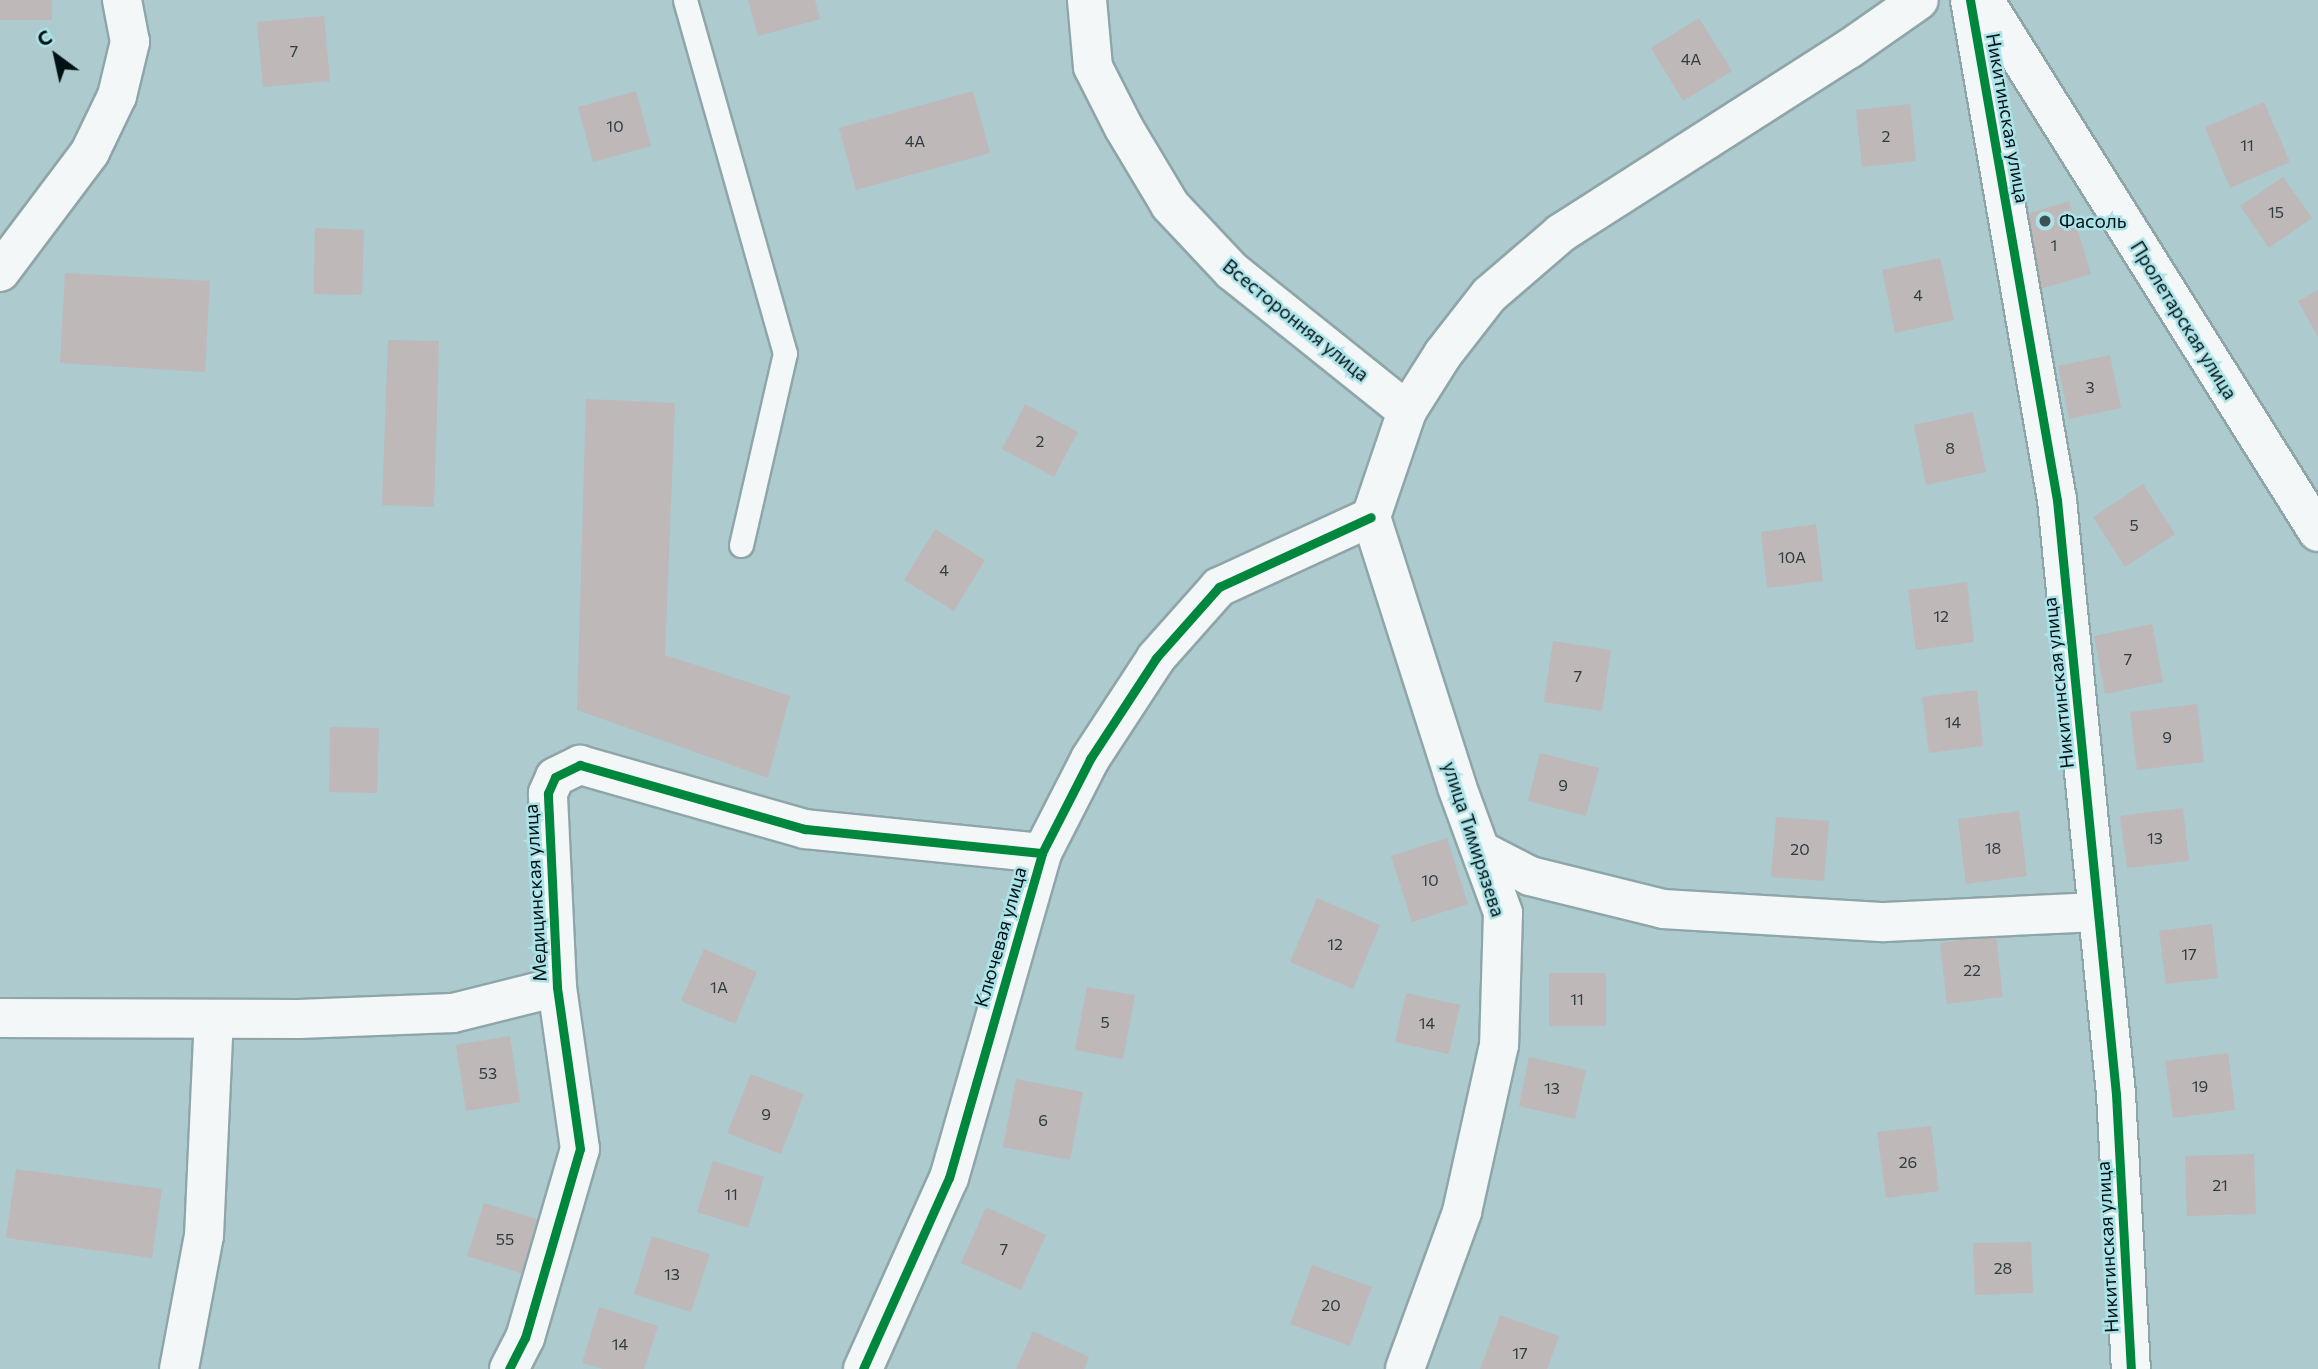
<!DOCTYPE html>
<meta charset="utf-8">
<style>
body{margin:0}
#map{position:relative;width:2318px;height:1369px;overflow:hidden;background:#adcace;font-family:Commissioner,sans-serif}
div>[style]{position:absolute}
.building>*{inset:0;background:#beb8b9}
.roads{filter:drop-shadow(2px 0 #8fa6a9) drop-shadow(-2px 0 #8fa6a9) drop-shadow(0 2px #8fa6a9) drop-shadow(0 -2px #8fa6a9)}
.lane>*{height:23px;margin:-11.5px;padding:0 11.5px;transform-origin:11.5px;border-radius:11.5px;background:#f3f7f8}
.street>*{height:38px;margin:-19px;padding:0 19px;transform-origin:19px;border-radius:19px;background:#f3f7f8}
.primary>*{height:38px;margin:-19px;padding:0 19px;transform-origin:19px;border-radius:19px;background:#f3f7f8}
.cycleway>*{height:9px;margin:-4.5px;padding:0 4.5px;transform-origin:4.5px;border-radius:4.5px;background:#00873e}
.dots>*{width:19px;height:19px;translate:-50% -50%;box-sizing:border-box;border:4px solid #ace3e8;border-radius:50%}
span{translate:-50% -50%;white-space:nowrap;text-align:center;line-height:1.15;-webkit-text-stroke:5px #ace3e8;paint-order:stroke}
.number-label{font-size:16px;color:#303c3d}
.number-label span{-webkit-text-stroke-width:0}
.street-label{font-size:19px;color:#001214}
.poi-label{font-size:19px;color:#001214}
.left{translate:0 -50%;text-align:left}
.north{position:absolute;left:21px;top:21px;width:70px;height:70px;-webkit-text-stroke:5px #ace3e8;paint-order:stroke;rotate:327deg;font-size:19px;font-weight:700;line-height:28px;text-align:center;color:#001214}
.north::after{content:'';display:block;margin:auto;width:24px;height:32px;background:#001214;clip-path:polygon(50% 0,100% 100%,50% 72%,0 100%)}
</style>
<div id="map">
<div class="building">
<i style="clip-path:polygon(0 0,52px 0,52px 20px,0 20px)"></i>
<i style="clip-path:polygon(748px 0,815px 0,820px 19px,758px 36px)"></i>
<i style="clip-path:polygon(324px 16px,330px 81px,263px 87px,257px 22px)"></i>
<i style="clip-path:polygon(1699px 18px,1732px 71px,1683px 101px,1651px 48px)"></i>
<i style="clip-path:polygon(636px 91px,651px 146px,593px 162px,578px 107px)"></i>
<i style="clip-path:polygon(973px 91px,990px 153px,856px 190px,839px 128px)"></i>
<i style="clip-path:polygon(2264px 102px,2290px 162px,2230px 188px,2205px 127px)"></i>
<i style="clip-path:polygon(1910px 104px,1916px 161px,1862px 167px,1856px 110px)"></i>
<i style="clip-path:polygon(2283px 177px,2312px 218px,2269px 248px,2240px 206px)"></i>
<i style="clip-path:polygon(2069px 201px,2091px 274px,2040px 289px,2018px 217px)"></i>
<i style="clip-path:polygon(315px 228px,364px 230px,362px 295px,314px 294px)"></i>
<i style="clip-path:polygon(1940px 258px,1954px 320px,1895px 333px,1882px 270px)"></i>
<i style="clip-path:polygon(65px 273px,210px 281px,205px 372px,60px 363px)"></i>
<i style="clip-path:polygon(2318px 290px,2318px 337px,2298px 301px)"></i>
<i style="clip-path:polygon(388px 340px,439px 341px,434px 507px,382px 505px)"></i>
<i style="clip-path:polygon(2110px 355px,2121px 408px,2069px 419px,2058px 366px)"></i>
<i style="clip-path:polygon(586px 399px,675px 403px,665px 655px,790px 696px,768px 778px,577px 710px)"></i>
<i style="clip-path:polygon(1025px 404px,1078px 432px,1054px 477px,1002px 449px)"></i>
<i style="clip-path:polygon(1973px 412px,1986px 472px,1926px 485px,1914px 425px)"></i>
<i style="clip-path:polygon(2143px 484px,2175px 534px,2125px 567px,2093px 517px)"></i>
<i style="clip-path:polygon(1816px 524px,1823px 581px,1767px 588px,1761px 532px)"></i>
<i style="clip-path:polygon(935px 529px,985px 560px,954px 611px,904px 580px)"></i>
<i style="clip-path:polygon(1967px 582px,1974px 642px,1916px 650px,1908px 590px)"></i>
<i style="clip-path:polygon(2152px 624px,2163px 682px,2105px 694px,2094px 636px)"></i>
<i style="clip-path:polygon(1553px 641px,1611px 650px,1602px 711px,1544px 702px)"></i>
<i style="clip-path:polygon(1977px 690px,1983px 746px,1929px 753px,1922px 697px)"></i>
<i style="clip-path:polygon(2197px 704px,2204px 762px,2137px 770px,2130px 712px)"></i>
<i style="clip-path:polygon(330px 727px,379px 728px,377px 793px,329px 792px)"></i>
<i style="clip-path:polygon(1540px 753px,1599px 768px,1586px 816px,1528px 801px)"></i>
<i style="clip-path:polygon(2183px 808px,2189px 861px,2127px 868px,2120px 816px)"></i>
<i style="clip-path:polygon(2019px 811px,2027px 876px,1966px 884px,1958px 819px)"></i>
<i style="clip-path:polygon(1776px 817px,1829px 821px,1824px 881px,1771px 877px)"></i>
<i style="clip-path:polygon(1447px 838px,1468px 904px,1412px 922px,1391px 856px)"></i>
<i style="clip-path:polygon(1317px 898px,1380px 925px,1353px 989px,1290px 962px)"></i>
<i style="clip-path:polygon(2212px 924px,2218px 978px,2166px 984px,2159px 931px)"></i>
<i style="clip-path:polygon(1996px 936px,2003px 997px,1947px 1004px,1940px 943px)"></i>
<i style="clip-path:polygon(704px 949px,757px 972px,735px 1024px,681px 1001px)"></i>
<i style="clip-path:polygon(1549px 973px,1606px 973px,1606px 1026px,1549px 1026px)"></i>
<i style="clip-path:polygon(1087px 987px,1135px 995px,1123px 1059px,1075px 1050px)"></i>
<i style="clip-path:polygon(1406px 993px,1460px 1005px,1449px 1054px,1395px 1042px)"></i>
<i style="clip-path:polygon(510px 1036px,520px 1102px,466px 1111px,456px 1045px)"></i>
<i style="clip-path:polygon(2228px 1053px,2235px 1110px,2173px 1118px,2165px 1061px)"></i>
<i style="clip-path:polygon(1529px 1057px,1586px 1070px,1575px 1119px,1519px 1106px)"></i>
<i style="clip-path:polygon(751px 1074px,804px 1094px,781px 1154px,727px 1133px)"></i>
<i style="clip-path:polygon(1016px 1079px,1083px 1092px,1070px 1160px,1003px 1147px)"></i>
<i style="clip-path:polygon(1931px 1126px,1939px 1191px,1886px 1198px,1877px 1132px)"></i>
<i style="clip-path:polygon(2254px 1154px,2256px 1214px,2187px 1216px,2185px 1156px)"></i>
<i style="clip-path:polygon(713px 1161px,764px 1177px,748px 1228px,697px 1212px)"></i>
<i style="clip-path:polygon(16px 1169px,162px 1189px,152px 1258px,6px 1238px)"></i>
<i style="clip-path:polygon(484px 1203px,543px 1221px,527px 1275px,467px 1256px)"></i>
<i style="clip-path:polygon(986px 1207px,1046px 1235px,1021px 1290px,961px 1263px)"></i>
<i style="clip-path:polygon(652px 1236px,710px 1254px,691px 1312px,634px 1294px)"></i>
<i style="clip-path:polygon(2031px 1242px,2033px 1293px,1975px 1295px,1973px 1243px)"></i>
<i style="clip-path:polygon(1312px 1265px,1372px 1287px,1350px 1346px,1290px 1324px)"></i>
<i style="clip-path:polygon(599px 1307px,658px 1326px,644px 1369px,603px 1369px,582px 1363px)"></i>
<i style="clip-path:polygon(1500px 1315px,1559px 1336px,1547px 1369px,1480px 1369px)"></i>
<i style="clip-path:polygon(1033px 1331px,1089px 1357px,1084px 1369px,1016px 1369px)"></i>
</div>
<div class="roads">
<div class="lane">
<i style="left:685px;top:0;width:367px;rotate:74.2deg"></i>
<i style="left:785px;top:353px;width:197px;rotate:102.9deg"></i>
</div>
<div class="street">
<i style="left:1087px;top:0;width:67px;rotate:84.9deg"></i>
<i style="left:1093px;top:67px;width:68px;rotate:63.1deg"></i>
<i style="left:1124px;top:128px;width:90px;rotate:59.1deg"></i>
<i style="left:1170px;top:205px;width:91px;rotate:46.8deg"></i>
<i style="left:1232px;top:271px;width:224px;rotate:38.7deg"></i>
<i style="left:1970px;top:0;width:508px;rotate:80.13deg"></i>
<i style="left:2057px;top:500px;width:597px;rotate:84.33deg"></i>
<i style="left:2116px;top:1094px;width:275px;rotate:86.9deg"></i>
<i style="left:0;top:272px;width:150px;rotate:-53.1deg"></i>
<i style="left:90px;top:152px;width:62px;rotate:-64.3deg"></i>
<i style="left:117px;top:96px;width:56px;rotate:-76.5deg"></i>
<i style="left:130px;top:42px;width:43px;rotate:-100.8deg"></i>
<i style="left:1371px;top:517px;width:283px;rotate:72.3deg"></i>
<i style="left:1457px;top:787px;width:134px;rotate:69.9deg"></i>
<i style="left:1503px;top:913px;width:132px;rotate:91.7deg"></i>
<i style="left:1499px;top:1045px;width:171px;rotate:102.5deg"></i>
<i style="left:1462px;top:1212px;width:167px;rotate:110deg"></i>
<i style="left:1371px;top:517px;width:112px;rotate:-71.2deg"></i>
<i style="left:1407px;top:411px;width:67px;rotate:-57.7deg"></i>
<i style="left:1443px;top:354px;width:75px;rotate:-52.1deg"></i>
<i style="left:1489px;top:295px;width:95px;rotate:-40.7deg"></i>
<i style="left:1561px;top:233px;width:342px;rotate:-32.6deg"></i>
<i style="left:1849px;top:49px;width:85px;rotate:-35deg"></i>
<i style="left:1482px;top:851px;width:54px;rotate:27.5deg"></i>
<i style="left:1530px;top:876px;width:137px;rotate:13.9deg"></i>
<i style="left:1663px;top:909px;width:222px;rotate:3.4deg"></i>
<i style="left:1885px;top:922px;width:213px;rotate:-2.7deg"></i>
<i style="left:0;top:1018px;width:299px;rotate:0.2deg"></i>
<i style="left:299px;top:1019px;width:154px;rotate:-2.2deg"></i>
<i style="left:453px;top:1013px;width:107px;rotate:-14deg"></i>
<i style="left:179px;top:1369px;width:135px;rotate:-79.4deg"></i>
<i style="left:204px;top:1236px;width:217px;rotate:-87.4deg"></i>
<i style="left:509px;top:1369px;width:35px;rotate:-63deg"></i>
<i style="left:525px;top:1338px;width:197px;rotate:-73.8deg"></i>
<i style="left:580px;top:1149px;width:164px;rotate:-98.1deg"></i>
<i style="left:557px;top:987px;width:194px;rotate:-92.7deg"></i>
<i style="left:548px;top:793px;width:17px;rotate:-66deg"></i>
<i style="left:555px;top:777px;width:28px;rotate:-26deg"></i>
<i style="left:580px;top:765px;width:234px;rotate:15.9deg"></i>
<i style="left:805px;top:829px;width:238px;rotate:5.8deg"></i>
<i style="left:863px;top:1369px;width:209px;rotate:-65.8deg"></i>
<i style="left:949px;top:1178px;width:338px;rotate:-74deg"></i>
<i style="left:1042px;top:853px;width:106px;rotate:-62.9deg"></i>
<i style="left:1090px;top:759px;width:121px;rotate:-56.8deg"></i>
<i style="left:1156px;top:658px;width:95px;rotate:-48.4deg"></i>
<i style="left:1219px;top:587px;width:167px;rotate:-24.7deg"></i>
</div>
<div class="primary">
<i style="left:1984px;top:0;width:628px;rotate:57.88deg"></i>
</div>
</div>
<div class="cycleway">
<i style="left:1970px;top:0;width:508px;rotate:80.13deg"></i>
<i style="left:2057px;top:500px;width:597px;rotate:84.33deg"></i>
<i style="left:2116px;top:1094px;width:275px;rotate:86.9deg"></i>
<i style="left:509px;top:1369px;width:35px;rotate:-63deg"></i>
<i style="left:525px;top:1338px;width:197px;rotate:-73.8deg"></i>
<i style="left:580px;top:1149px;width:164px;rotate:-98.1deg"></i>
<i style="left:557px;top:987px;width:194px;rotate:-92.7deg"></i>
<i style="left:548px;top:793px;width:17px;rotate:-66deg"></i>
<i style="left:555px;top:777px;width:28px;rotate:-26deg"></i>
<i style="left:580px;top:765px;width:234px;rotate:15.9deg"></i>
<i style="left:805px;top:829px;width:238px;rotate:5.8deg"></i>
<i style="left:863px;top:1369px;width:209px;rotate:-65.8deg"></i>
<i style="left:949px;top:1178px;width:338px;rotate:-74deg"></i>
<i style="left:1042px;top:853px;width:106px;rotate:-62.9deg"></i>
<i style="left:1090px;top:759px;width:121px;rotate:-56.8deg"></i>
<i style="left:1156px;top:658px;width:95px;rotate:-48.4deg"></i>
<i style="left:1219px;top:587px;width:167px;rotate:-24.7deg"></i>
</div>
<div class="dots">
<i style="left:2045px;top:221px;background:#3d5255"></i>
</div>
<div class="number-label">
<span style="left:294px;top:51px">7</span>
<span style="left:1691px;top:59px">4А</span>
<span style="left:615px;top:126px">10</span>
<span style="left:1886px;top:136px">2</span>
<span style="left:915px;top:141px">4А</span>
<span style="left:2247px;top:145px">11</span>
<span style="left:2276px;top:212px">15</span>
<span style="left:2054px;top:245px">1</span>
<span style="left:1918px;top:295px">4</span>
<span style="left:2090px;top:387px">3</span>
<span style="left:1040px;top:441px">2</span>
<span style="left:1950px;top:448px">8</span>
<span style="left:2134px;top:525px">5</span>
<span style="left:1792px;top:557px">10А</span>
<span style="left:944px;top:570px">4</span>
<span style="left:1941px;top:616px">12</span>
<span style="left:2128px;top:659px">7</span>
<span style="left:1578px;top:676px">7</span>
<span style="left:1953px;top:722px">14</span>
<span style="left:2167px;top:737px">9</span>
<span style="left:1563px;top:785px">9</span>
<span style="left:2155px;top:838px">13</span>
<span style="left:1993px;top:848px">18</span>
<span style="left:1800px;top:849px">20</span>
<span style="left:1430px;top:880px">10</span>
<span style="left:1335px;top:944px">12</span>
<span style="left:2189px;top:954px">17</span>
<span style="left:1972px;top:970px">22</span>
<span style="left:719px;top:987px">1А</span>
<span style="left:1577px;top:999px">11</span>
<span style="left:1105px;top:1022px">5</span>
<span style="left:1427px;top:1023px">14</span>
<span style="left:488px;top:1073px">53</span>
<span style="left:2200px;top:1086px">19</span>
<span style="left:1552px;top:1088px">13</span>
<span style="left:766px;top:1114px">9</span>
<span style="left:1043px;top:1120px">6</span>
<span style="left:1908px;top:1162px">26</span>
<span style="left:2220px;top:1185px">21</span>
<span style="left:731px;top:1194px">11</span>
<span style="left:505px;top:1239px">55</span>
<span style="left:1004px;top:1249px">7</span>
<span style="left:2003px;top:1268px">28</span>
<span style="left:672px;top:1274px">13</span>
<span style="left:1331px;top:1305px">20</span>
<span style="left:620px;top:1344px">14</span>
<span style="left:1520px;top:1353px">17</span>
</div>
<div class="street-label">
<span style="left:2008px;top:118px;rotate:80deg">Никитинская улица</span>
<span style="left:1296px;top:320px;rotate:39deg">Всесторонняя улица</span>
<span style="left:2184px;top:320px;rotate:58deg">Пролетарская улица</span>
<span style="left:2058px;top:683px;rotate:-96deg">Никитинская улица</span>
<span style="left:1474px;top:839px;rotate:72deg">улица Тимирязева</span>
<span style="left:535px;top:893px;rotate:-93deg">Медицинская улица</span>
<span style="left:1000px;top:937px;rotate:-74deg">Ключевая улица</span>
<span style="left:2107px;top:1247px;rotate:-93deg">Никитинская улица</span>
</div>
<div class="poi-label">
<span class="left" style="left:2059px;top:221px">Фасоль</span>
</div>
<div class="north">С</div>
</div>
